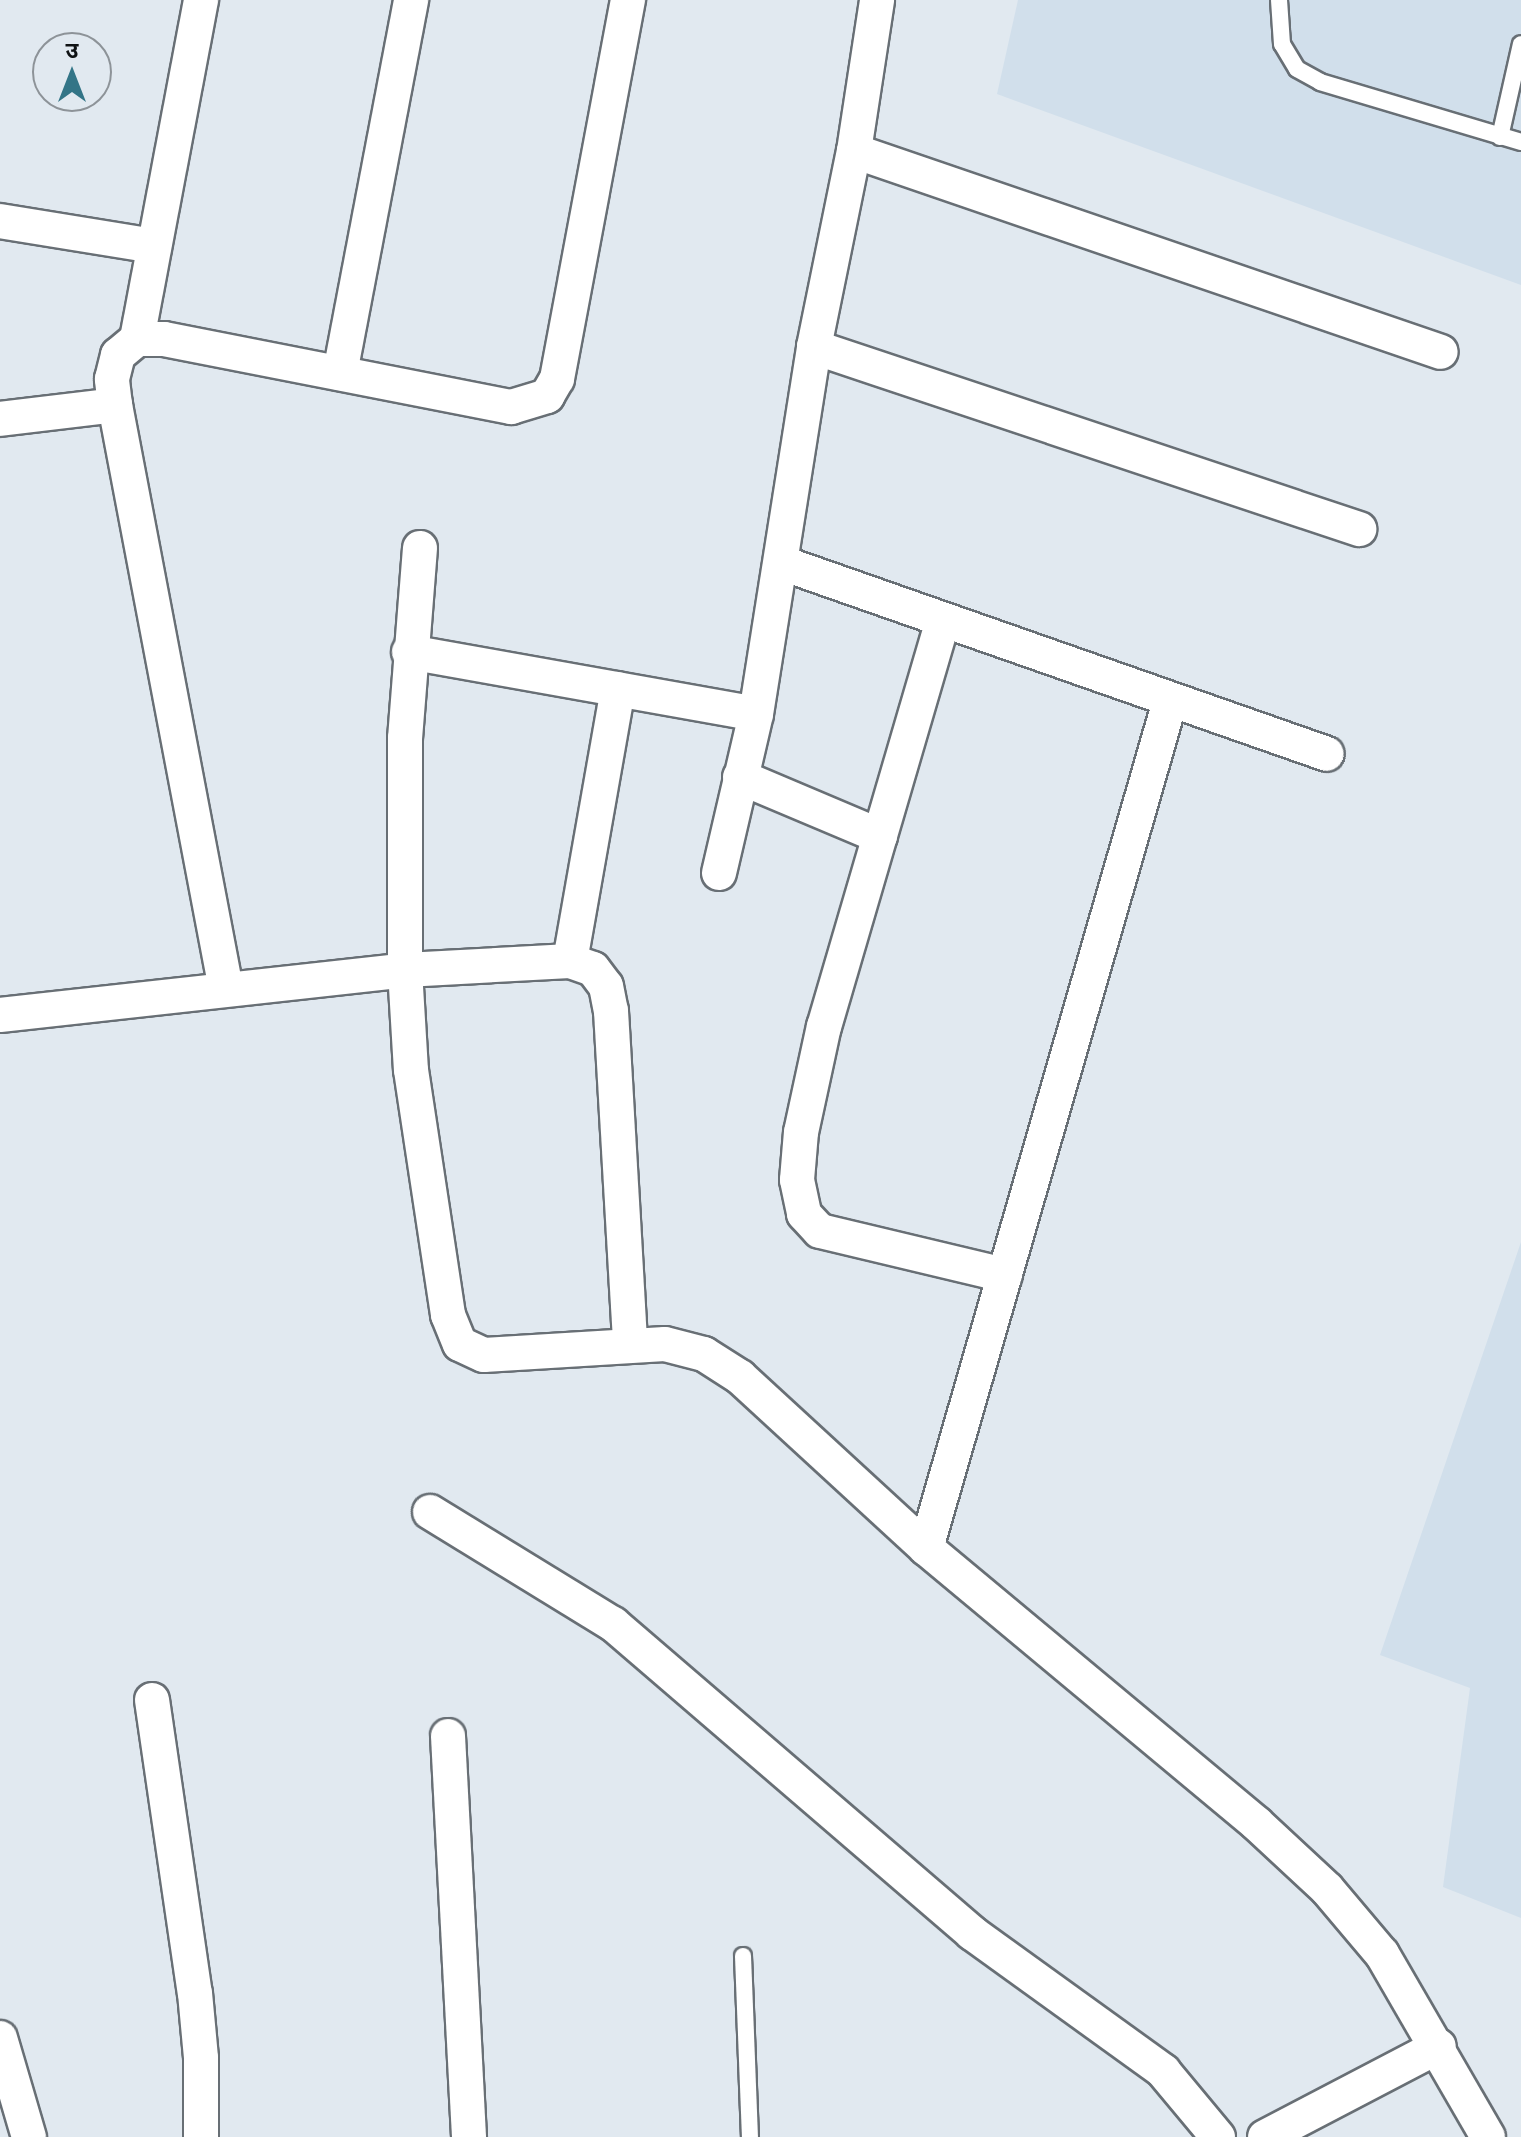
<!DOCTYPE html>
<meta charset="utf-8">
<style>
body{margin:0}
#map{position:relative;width:1521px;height:2137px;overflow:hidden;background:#e1e9f0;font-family:"PT Sans Narrow","Noto Sans Devanagari",sans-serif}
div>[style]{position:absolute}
.built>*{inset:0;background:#d1dfeb}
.roads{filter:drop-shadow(2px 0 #686f75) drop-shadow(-2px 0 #686f75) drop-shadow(0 2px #686f75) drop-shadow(0 -2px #686f75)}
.service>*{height:16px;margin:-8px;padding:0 8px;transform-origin:8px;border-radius:8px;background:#fff}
.minor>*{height:34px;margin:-17px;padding:0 17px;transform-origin:17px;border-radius:17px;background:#fff}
span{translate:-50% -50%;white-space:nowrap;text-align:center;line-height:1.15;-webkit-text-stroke:6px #e1e9f0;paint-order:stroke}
.north{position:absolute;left:32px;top:32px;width:80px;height:80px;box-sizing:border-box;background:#e1e9f0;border:2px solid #8d9398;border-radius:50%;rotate:0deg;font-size:22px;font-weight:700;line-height:32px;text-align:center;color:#0f1214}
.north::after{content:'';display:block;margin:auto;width:28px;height:36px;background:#337587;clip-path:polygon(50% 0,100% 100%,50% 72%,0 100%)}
</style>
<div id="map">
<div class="built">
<i style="clip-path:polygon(1018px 0,1521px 0,1521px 285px,997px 94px)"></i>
<i style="clip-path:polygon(1521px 1242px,1521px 1918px,1443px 1887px,1470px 1688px,1380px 1655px)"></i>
</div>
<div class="roads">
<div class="service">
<i style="left:1279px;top:0;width:44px;rotate:86.1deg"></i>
<i style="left:1282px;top:44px;width:29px;rotate:59deg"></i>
<i style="left:1297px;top:69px;width:26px;rotate:29deg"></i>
<i style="left:1320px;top:82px;width:210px;rotate:16.6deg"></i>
<i style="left:1500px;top:137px;width:95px;rotate:-77.3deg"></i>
<i style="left:743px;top:1956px;width:181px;rotate:87.8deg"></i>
</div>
<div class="minor">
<i style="left:854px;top:151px;width:620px;rotate:18.9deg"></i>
<i style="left:0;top:221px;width:156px;rotate:9.2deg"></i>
<i style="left:137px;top:339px;width:345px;rotate:-79.3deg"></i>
<i style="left:814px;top:347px;width:575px;rotate:18.47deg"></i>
<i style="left:340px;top:373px;width:380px;rotate:-79.2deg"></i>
<i style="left:0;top:419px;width:116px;rotate:-6.9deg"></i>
<i style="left:420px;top:548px;width:191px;rotate:94.5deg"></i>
<i style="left:405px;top:738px;width:232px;rotate:90deg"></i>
<i style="left:405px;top:970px;width:100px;rotate:86.6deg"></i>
<i style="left:411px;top:1070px;width:248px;rotate:81.4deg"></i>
<i style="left:448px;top:1315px;width:31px;rotate:68deg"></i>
<i style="left:460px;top:1344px;width:26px;rotate:25deg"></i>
<i style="left:484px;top:1355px;width:181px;rotate:-3.5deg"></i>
<i style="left:665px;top:1344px;width:40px;rotate:14.4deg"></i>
<i style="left:704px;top:1354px;width:43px;rotate:32.6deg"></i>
<i style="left:740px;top:1377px;width:253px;rotate:42.6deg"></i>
<i style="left:926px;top:1548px;width:430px;rotate:39.8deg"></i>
<i style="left:1256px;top:1823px;width:97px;rotate:42.9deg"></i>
<i style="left:1327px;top:1889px;width:85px;rotate:49.8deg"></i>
<i style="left:1382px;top:1954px;width:211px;rotate:59.9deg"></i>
<i style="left:782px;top:563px;width:577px;rotate:19.31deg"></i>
<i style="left:943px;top:620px;width:423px;rotate:106.3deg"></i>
<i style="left:824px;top:1026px;width:108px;rotate:102.2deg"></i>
<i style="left:801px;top:1132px;width:48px;rotate:94.8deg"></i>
<i style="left:797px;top:1180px;width:35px;rotate:78deg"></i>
<i style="left:804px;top:1214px;width:23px;rotate:47deg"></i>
<i style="left:820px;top:1231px;width:190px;rotate:13.4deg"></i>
<i style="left:409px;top:652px;width:352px;rotate:10.1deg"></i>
<i style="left:740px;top:777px;width:152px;rotate:22.9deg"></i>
<i style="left:719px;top:873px;width:163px;rotate:-76.9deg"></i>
<i style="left:756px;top:714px;width:372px;rotate:-81deg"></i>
<i style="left:814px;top:347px;width:200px;rotate:-78.5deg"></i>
<i style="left:854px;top:151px;width:153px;rotate:-81.3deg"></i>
<i style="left:570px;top:961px;width:276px;rotate:-80deg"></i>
<i style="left:226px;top:989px;width:594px;rotate:-100.76deg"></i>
<i style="left:115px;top:405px;width:26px;rotate:-97deg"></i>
<i style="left:112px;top:379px;width:25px;rotate:-76deg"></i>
<i style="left:118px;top:355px;width:25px;rotate:-40deg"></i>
<i style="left:137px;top:339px;width:27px"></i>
<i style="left:164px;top:339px;width:354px;rotate:11.1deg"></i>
<i style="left:511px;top:407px;width:38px;rotate:-17deg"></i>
<i style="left:547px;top:396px;width:20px;rotate:-60deg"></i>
<i style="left:557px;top:379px;width:386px;rotate:-79.4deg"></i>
<i style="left:0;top:1015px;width:407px;rotate:-6.3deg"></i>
<i style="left:405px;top:970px;width:165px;rotate:-3.1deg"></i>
<i style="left:570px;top:961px;width:24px;rotate:19deg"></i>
<i style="left:593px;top:969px;width:21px;rotate:53deg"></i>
<i style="left:606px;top:986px;width:25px;rotate:79deg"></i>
<i style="left:611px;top:1011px;width:333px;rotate:86.7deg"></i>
<i style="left:430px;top:1512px;width:215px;rotate:31.5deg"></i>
<i style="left:613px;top:1624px;width:474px;rotate:40.7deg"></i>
<i style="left:972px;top:1933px;width:236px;rotate:35.8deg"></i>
<i style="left:1163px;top:2071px;width:86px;rotate:50.2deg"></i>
<i style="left:926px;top:1548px;width:881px;rotate:-73.93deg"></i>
<i style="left:152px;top:1700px;width:296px;rotate:81.7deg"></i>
<i style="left:195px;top:1993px;width:65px;rotate:84.7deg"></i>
<i style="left:201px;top:2058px;width:79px;rotate:90deg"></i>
<i style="left:448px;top:1736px;width:402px;rotate:87deg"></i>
<i style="left:0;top:2038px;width:103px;rotate:73.7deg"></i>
<i style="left:1265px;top:2137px;width:196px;rotate:-27.6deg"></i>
</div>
</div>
<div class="north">उ</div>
</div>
